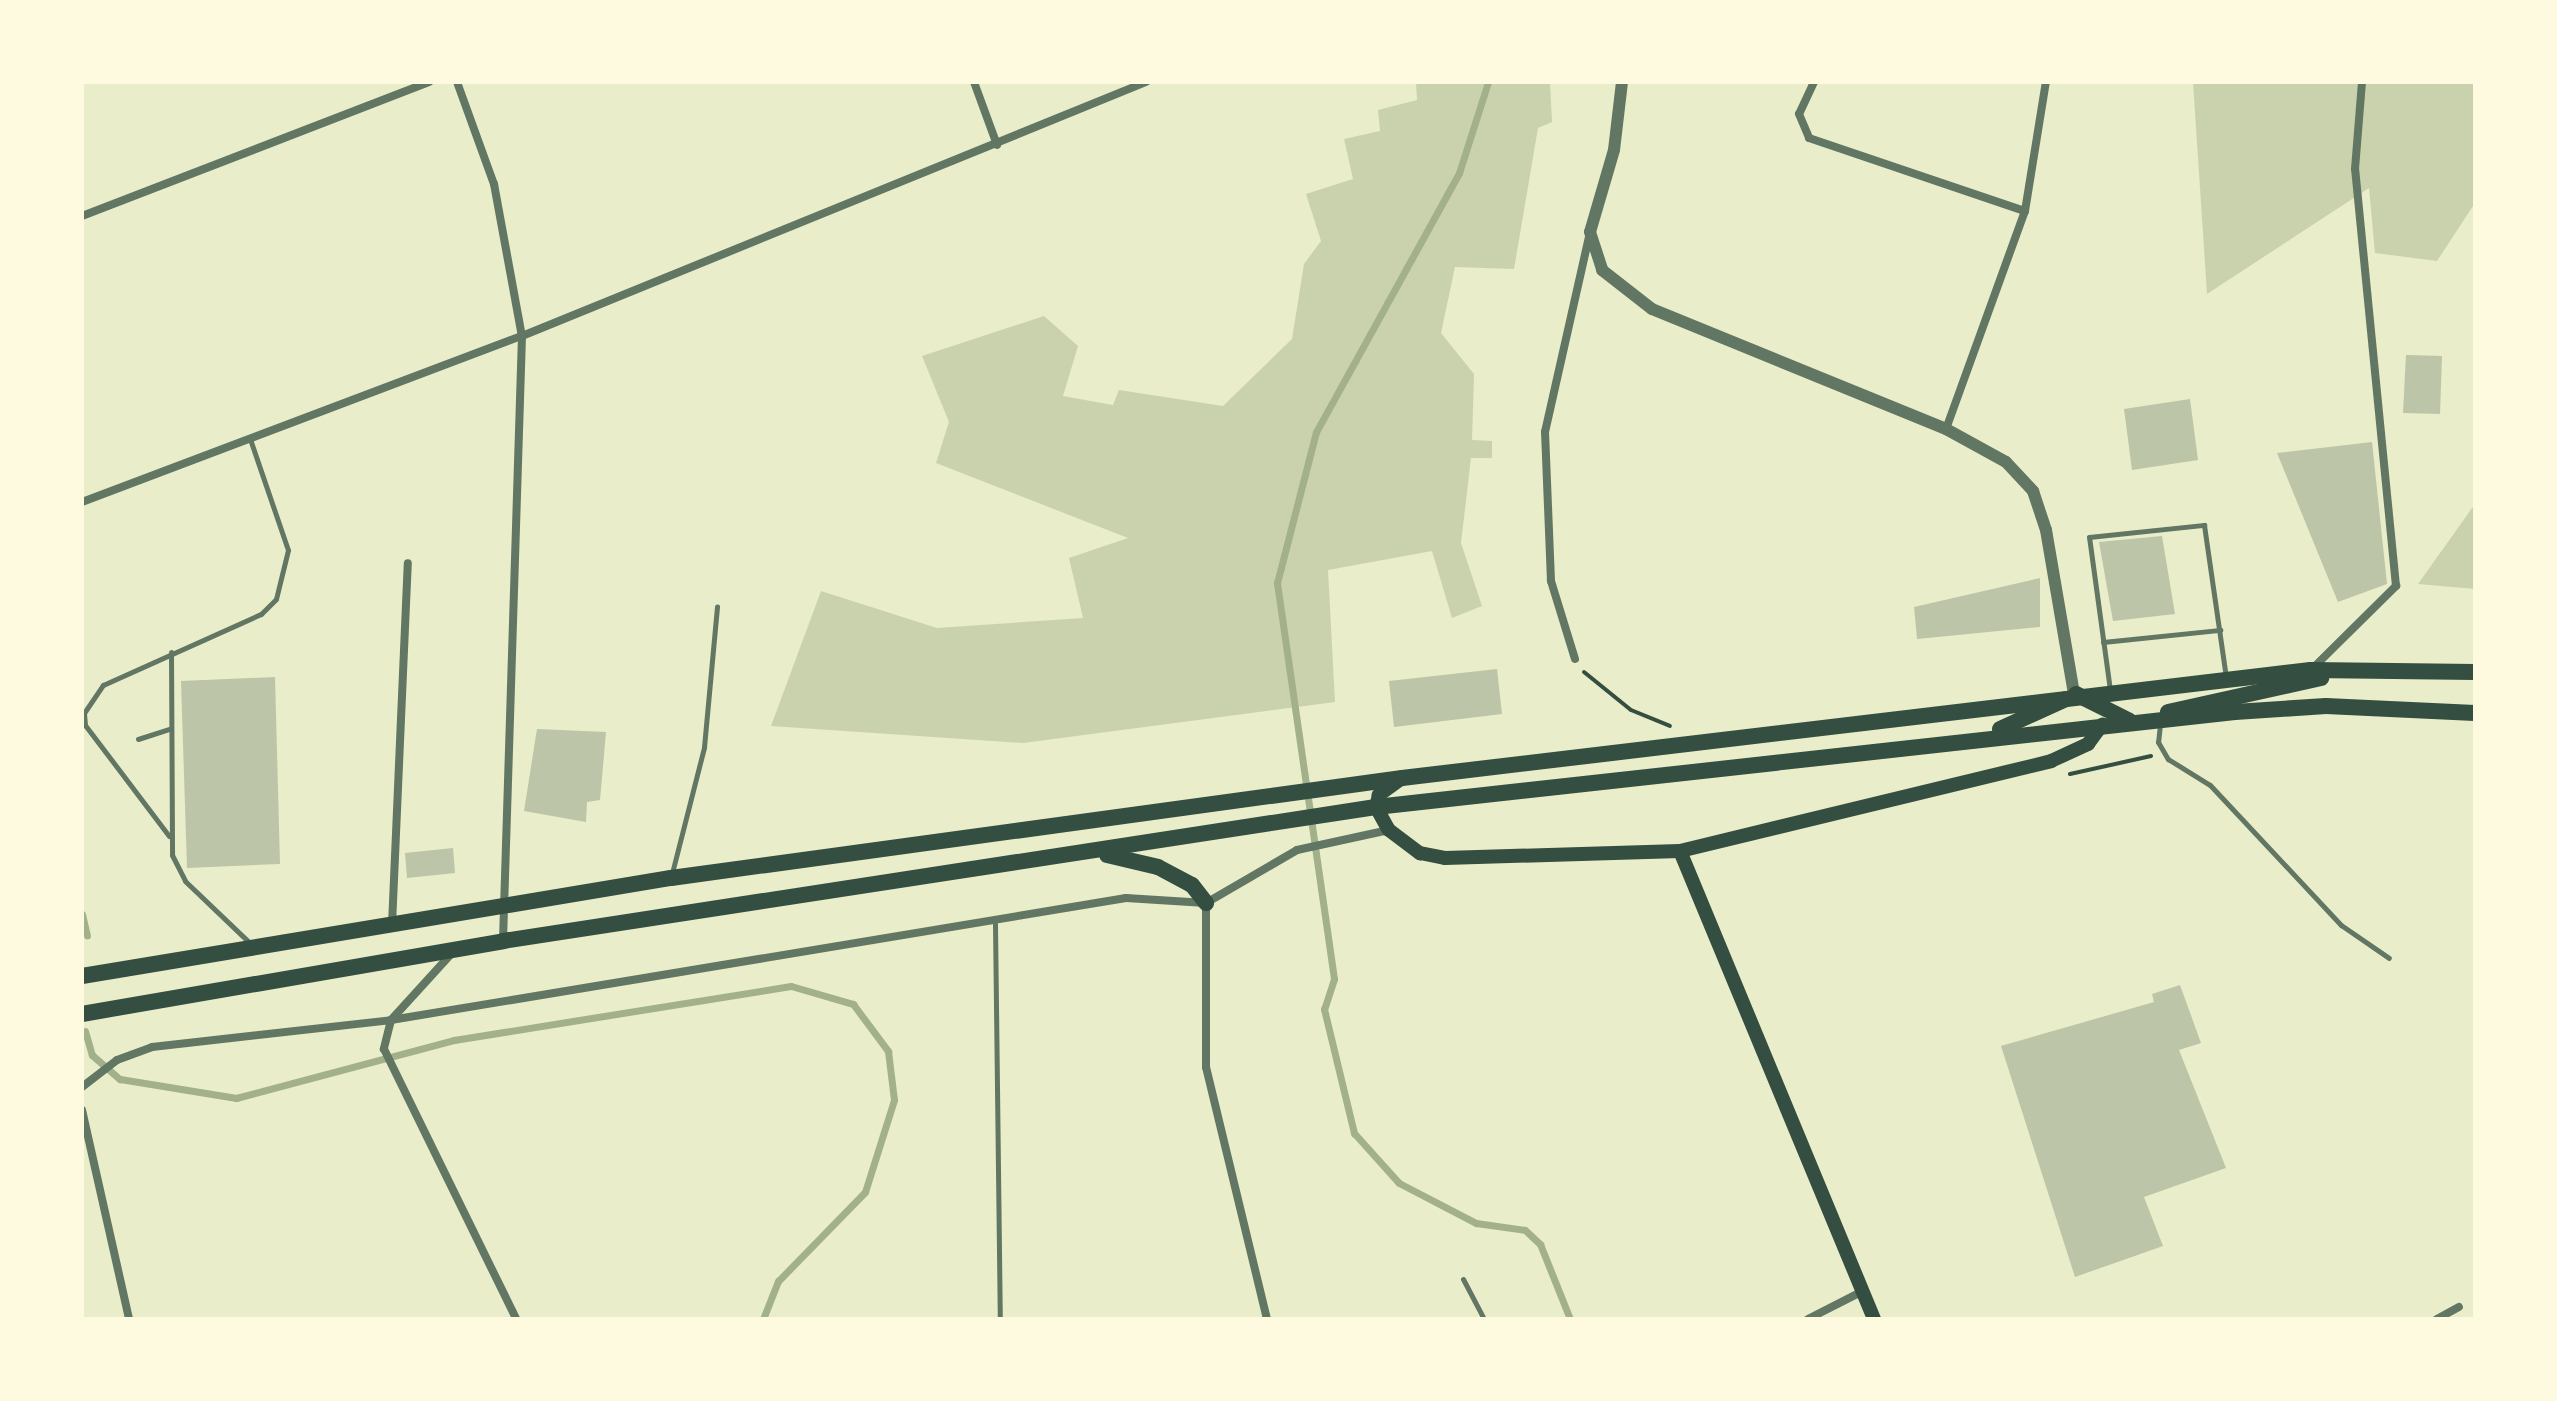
<!DOCTYPE html>
<style>
body{margin:0}
#map{position:relative;width:2557px;height:1401px;overflow:hidden;background:#e9edc9;font-family:Bitter,serif}
div>[style]{position:absolute}
.green>*{inset:0;background:#cad2ad}
.stream>*{height:7px;margin:-3.5px;padding:0 3.5px;transform-origin:3.5px;border-radius:3.5px;background:#a3b18a}
.building>*{inset:0;background:#bcc5a7}
.path>*{height:4px;margin:-2px;padding:0 2px;transform-origin:2px;border-radius:2px;background:#344e41}
.service>*{height:5px;margin:-2.5px;padding:0 2.5px;transform-origin:2.5px;border-radius:2.5px;background:#617663}
.minor>*{height:8px;margin:-4px;padding:0 4px;transform-origin:4px;border-radius:4px;background:#617663}
.tertiary>*{height:12px;margin:-6px;padding:0 6px;transform-origin:6px;border-radius:6px;background:#617663}
.secondary>*{height:14px;margin:-7px;padding:0 7px;transform-origin:7px;border-radius:7px;background:#344e41}
.trunk>*{height:16px;margin:-8px;padding:0 8px;transform-origin:8px;border-radius:8px;background:#344e41}
span{translate:-50% -50%;white-space:nowrap;text-align:center;line-height:1.15;-webkit-text-stroke:6px #fefae0;paint-order:stroke}
.frame{position:absolute;inset:0;border:84px solid #fefae0;pointer-events:none}
</style>
<div id="map">
<div class="green">
<i style="clip-path:polygon(1550px 82px,1552px 122px,1538px 128px,1514px 269px,1455px 267px,1441px 333px,1474px 374px,1472px 440px,1492px 441px,1492px 458px,1471px 458px,1461px 543px,1482px 606px,1452px 618px,1432px 551px,1328px 570px,1335px 702px,1023px 743px,771px 726px,821px 591px,937px 628px,1083px 618px,1069px 558px,1128px 538px,936px 463px,949px 422px,922px 356px,1044px 316px,1078px 346px,1063px 396px,1113px 405px,1119px 390px,1223px 406px,1292px 339px,1304px 264px,1321px 241px,1306px 194px,1353px 179px,1344px 139px,1380px 131px,1378px 110px,1417px 100px,1416px 83px)"></i>
<i style="clip-path:polygon(2193px 82px,2475px 82px,2475px 203px,2437px 261px,2375px 253px,2369px 188px,2207px 294px)"></i>
<i style="clip-path:polygon(2475px 504px,2475px 589px,2418px 584px)"></i>
</div>
<div class="stream">
<i style="left:1488px;top:82px;width:96px;rotate:107.7deg"></i>
<i style="left:1459px;top:173px;width:296px;rotate:118.9deg"></i>
<i style="left:1316px;top:432px;width:156px;rotate:104.5deg"></i>
<i style="left:1277px;top:583px;width:400px;rotate:81.8deg"></i>
<i style="left:1334px;top:979px;width:32px;rotate:108deg"></i>
<i style="left:1324px;top:1009px;width:128px;rotate:76.4deg"></i>
<i style="left:1354px;top:1133px;width:67px;rotate:48deg"></i>
<i style="left:1399px;top:1183px;width:87px;rotate:27.5deg"></i>
<i style="left:1476px;top:1223px;width:49px;rotate:8.1deg"></i>
<i style="left:1525px;top:1230px;width:21px;rotate:43deg"></i>
<i style="left:1540px;top:1244px;width:81px;rotate:68.2deg"></i>
<i style="left:82px;top:914px;width:22px;rotate:77deg"></i>
<i style="left:85px;top:1031px;width:25px;rotate:74deg"></i>
<i style="left:92px;top:1055px;width:37px;rotate:41deg"></i>
<i style="left:120px;top:1079px;width:118px;rotate:9.3deg"></i>
<i style="left:236px;top:1098px;width:226px;rotate:-14.9deg"></i>
<i style="left:454px;top:1040px;width:341px;rotate:-9.1deg"></i>
<i style="left:791px;top:986px;width:65px;rotate:16.2deg"></i>
<i style="left:853px;top:1004px;width:59px;rotate:53.3deg"></i>
<i style="left:888px;top:1051px;width:49px;rotate:83deg"></i>
<i style="left:894px;top:1100px;width:96px;rotate:107.5deg"></i>
<i style="left:865px;top:1192px;width:124px;rotate:134.3deg"></i>
<i style="left:778px;top:1281px;width:41px;rotate:111.5deg"></i>
</div>
<div class="building">
<i style="clip-path:polygon(2406px 355px,2442px 356px,2440px 414px,2403px 413px)"></i>
<i style="clip-path:polygon(2190px 399px,2198px 460px,2132px 470px,2124px 409px)"></i>
<i style="clip-path:polygon(2372px 442px,2387px 584px,2338px 602px,2277px 453px)"></i>
<i style="clip-path:polygon(2162px 536px,2175px 614px,2113px 621px,2099px 542px)"></i>
<i style="clip-path:polygon(2040px 578px,2040px 627px,1917px 639px,1914px 607px)"></i>
<i style="clip-path:polygon(1497px 669px,1502px 714px,1394px 727px,1389px 681px)"></i>
<i style="clip-path:polygon(275px 677px,280px 864px,187px 868px,181px 681px)"></i>
<i style="clip-path:polygon(537px 729px,606px 732px,600px 800px,587px 802px,586px 822px,524px 811px)"></i>
<i style="clip-path:polygon(453px 848px,455px 873px,407px 878px,405px 853px)"></i>
<i style="clip-path:polygon(2180px 985px,2201px 1043px,2179px 1050px,2226px 1168px,2144px 1197px,2163px 1246px,2075px 1277px,2001px 1046px,2154px 1002px,2152px 994px)"></i>
</div>
<div class="path">
<i style="left:1584px;top:672px;width:60px;rotate:39deg"></i>
<i style="left:1631px;top:710px;width:42px;rotate:22.3deg"></i>
<i style="left:2070px;top:774px;width:83px;rotate:-12.5deg"></i>
</div>
<div class="service">
<i style="left:2103px;top:642px;width:118px;rotate:-5.9deg"></i>
<i style="left:171px;top:652px;width:203px;rotate:89.7deg"></i>
<i style="left:172px;top:855px;width:29px;rotate:63deg"></i>
<i style="left:185px;top:881px;width:91px;rotate:43.7deg"></i>
<i style="left:2110px;top:690px;width:154px;rotate:-97.8deg"></i>
<i style="left:2089px;top:537px;width:116px;rotate:-6deg"></i>
<i style="left:2204px;top:525px;width:154px;rotate:81.8deg"></i>
<i style="left:2160px;top:724px;width:18px;rotate:96deg"></i>
<i style="left:2158px;top:742px;width:20px;rotate:60deg"></i>
<i style="left:2168px;top:759px;width:49px;rotate:31.8deg"></i>
<i style="left:2210px;top:785px;width:192px;rotate:46.9deg"></i>
<i style="left:2341px;top:925px;width:58px;rotate:34.5deg"></i>
<i style="left:138px;top:739px;width:33px;rotate:-18deg"></i>
<i style="left:169px;top:836px;width:139px;rotate:-127.1deg"></i>
<i style="left:85px;top:725px;width:12px;rotate:-95deg"></i>
<i style="left:84px;top:713px;width:34px;rotate:-56deg"></i>
<i style="left:103px;top:685px;width:173px;rotate:-24.2deg"></i>
<i style="left:261px;top:614px;width:21px;rotate:-45deg"></i>
<i style="left:276px;top:599px;width:50px;rotate:-76.2deg"></i>
<i style="left:288px;top:550px;width:117px;rotate:-108.9deg"></i>
<i style="left:672px;top:873px;width:130px;rotate:-75.7deg"></i>
<i style="left:704px;top:747px;width:141px;rotate:-84.7deg"></i>
<i style="left:995px;top:924px;width:395px;rotate:89.3deg"></i>
<i style="left:1463px;top:1279px;width:45px;rotate:62.3deg"></i>
</div>
<div class="minor">
<i style="left:457px;top:82px;width:109px;rotate:70.1deg"></i>
<i style="left:494px;top:184px;width:155px;rotate:79.6deg"></i>
<i style="left:522px;top:336px;width:605px;rotate:91.8deg"></i>
<i style="left:974px;top:82px;width:67px;rotate:69.9deg"></i>
<i style="left:1814px;top:82px;width:35px;rotate:115deg"></i>
<i style="left:1799px;top:114px;width:26px;rotate:67deg"></i>
<i style="left:1809px;top:138px;width:228px;rotate:18.7deg"></i>
<i style="left:82px;top:216px;width:372px;rotate:-21.1deg"></i>
<i style="left:1946px;top:429px;width:232px;rotate:-70.1deg"></i>
<i style="left:2025px;top:211px;width:131px;rotate:-80.8deg"></i>
<i style="left:82px;top:502px;width:470px;rotate:-20.7deg"></i>
<i style="left:522px;top:336px;width:674px;rotate:-22.15deg"></i>
<i style="left:1575px;top:659px;width:82px;rotate:-107.1deg"></i>
<i style="left:1551px;top:581px;width:149px;rotate:-92.3deg"></i>
<i style="left:1545px;top:432px;width:200px;rotate:-77.3deg"></i>
<i style="left:2311px;top:670px;width:120px;rotate:-44.7deg"></i>
<i style="left:2396px;top:586px;width:419px;rotate:-95.6deg"></i>
<i style="left:2355px;top:169px;width:87px;rotate:-85.4deg"></i>
<i style="left:1206px;top:903px;width:164px;rotate:90deg"></i>
<i style="left:1206px;top:1067px;width:259px;rotate:76.4deg"></i>
<i style="left:392px;top:925px;width:362px;rotate:-87.5deg"></i>
<i style="left:452px;top:953px;width:91px;rotate:132.3deg"></i>
<i style="left:391px;top:1020px;width:30px;rotate:104deg"></i>
<i style="left:384px;top:1049px;width:301px;rotate:63.9deg"></i>
<i style="left:82px;top:1087px;width:44px;rotate:-37.6deg"></i>
<i style="left:117px;top:1060px;width:37px;rotate:-20deg"></i>
<i style="left:152px;top:1047px;width:241px;rotate:-6.4deg"></i>
<i style="left:391px;top:1020px;width:745px;rotate:-9.42deg"></i>
<i style="left:1126px;top:898px;width:80px;rotate:3.6deg"></i>
<i style="left:1206px;top:903px;width:105px;rotate:-30.2deg"></i>
<i style="left:1297px;top:850px;width:94px;rotate:-12.3deg"></i>
<i style="left:82px;top:1110px;width:214px;rotate:77.3deg"></i>
<i style="left:1808px;top:1319px;width:62px;rotate:-27deg"></i>
<i style="left:2437px;top:1319px;width:25px;rotate:-29deg"></i>
</div>
<div class="tertiary">
<i style="left:1622px;top:82px;width:68px;rotate:96.7deg"></i>
<i style="left:1614px;top:150px;width:85px;rotate:106.3deg"></i>
<i style="left:1590px;top:232px;width:40px;rotate:72deg"></i>
<i style="left:1602px;top:270px;width:63px;rotate:38deg"></i>
<i style="left:1652px;top:309px;width:318px;rotate:22.2deg"></i>
<i style="left:1946px;top:429px;width:68px;rotate:28.8deg"></i>
<i style="left:2006px;top:462px;width:40px;rotate:47deg"></i>
<i style="left:2033px;top:491px;width:41px;rotate:71.6deg"></i>
<i style="left:2046px;top:530px;width:166px;rotate:80.3deg"></i>
</div>
<div class="secondary">
<i style="left:1402px;top:778px;width:29px;rotate:144deg"></i>
<i style="left:1379px;top:795px;width:12px;rotate:104deg"></i>
<i style="left:1376px;top:807px;width:26px;rotate:61deg"></i>
<i style="left:1389px;top:830px;width:39px;rotate:37deg"></i>
<i style="left:1420px;top:853px;width:25px;rotate:11deg"></i>
<i style="left:1445px;top:858px;width:235px;rotate:-1.7deg"></i>
<i style="left:1680px;top:851px;width:382px;rotate:-13.6deg"></i>
<i style="left:2051px;top:761px;width:41px;rotate:-24.7deg"></i>
<i style="left:2088px;top:744px;width:24px;rotate:-54deg"></i>
<i style="left:1680px;top:851px;width:507px;rotate:67.48deg"></i>
</div>
<div class="trunk">
<i style="left:2076px;top:694px;width:60px;rotate:26.6deg"></i>
<i style="left:2168px;top:712px;width:157px;rotate:-12.5deg"></i>
<i style="left:2000px;top:729px;width:72px;rotate:-24.4deg"></i>
<i style="left:1107px;top:855px;width:52px;rotate:13.2deg"></i>
<i style="left:1158px;top:867px;width:38px;rotate:28deg"></i>
<i style="left:1192px;top:885px;width:23px;rotate:52deg"></i>
<i style="left:82px;top:976px;width:597px;rotate:-9.45deg"></i>
<i style="left:671px;top:878px;width:738px;rotate:-7.79deg"></i>
<i style="left:1402px;top:778px;width:915px;rotate:-6.78deg"></i>
<i style="left:2311px;top:670px;width:164px;rotate:0.7deg"></i>
<i style="left:82px;top:1014px;width:427px;rotate:-9.8deg"></i>
<i style="left:503px;top:941px;width:883px;rotate:-8.73deg"></i>
<i style="left:1376px;top:807px;width:864px;rotate:-6.31deg"></i>
<i style="left:2235px;top:712px;width:91px;rotate:-3.8deg"></i>
<i style="left:2326px;top:706px;width:149px;rotate:2.7deg"></i>
</div>
<div class="frame"></div>
</div>
